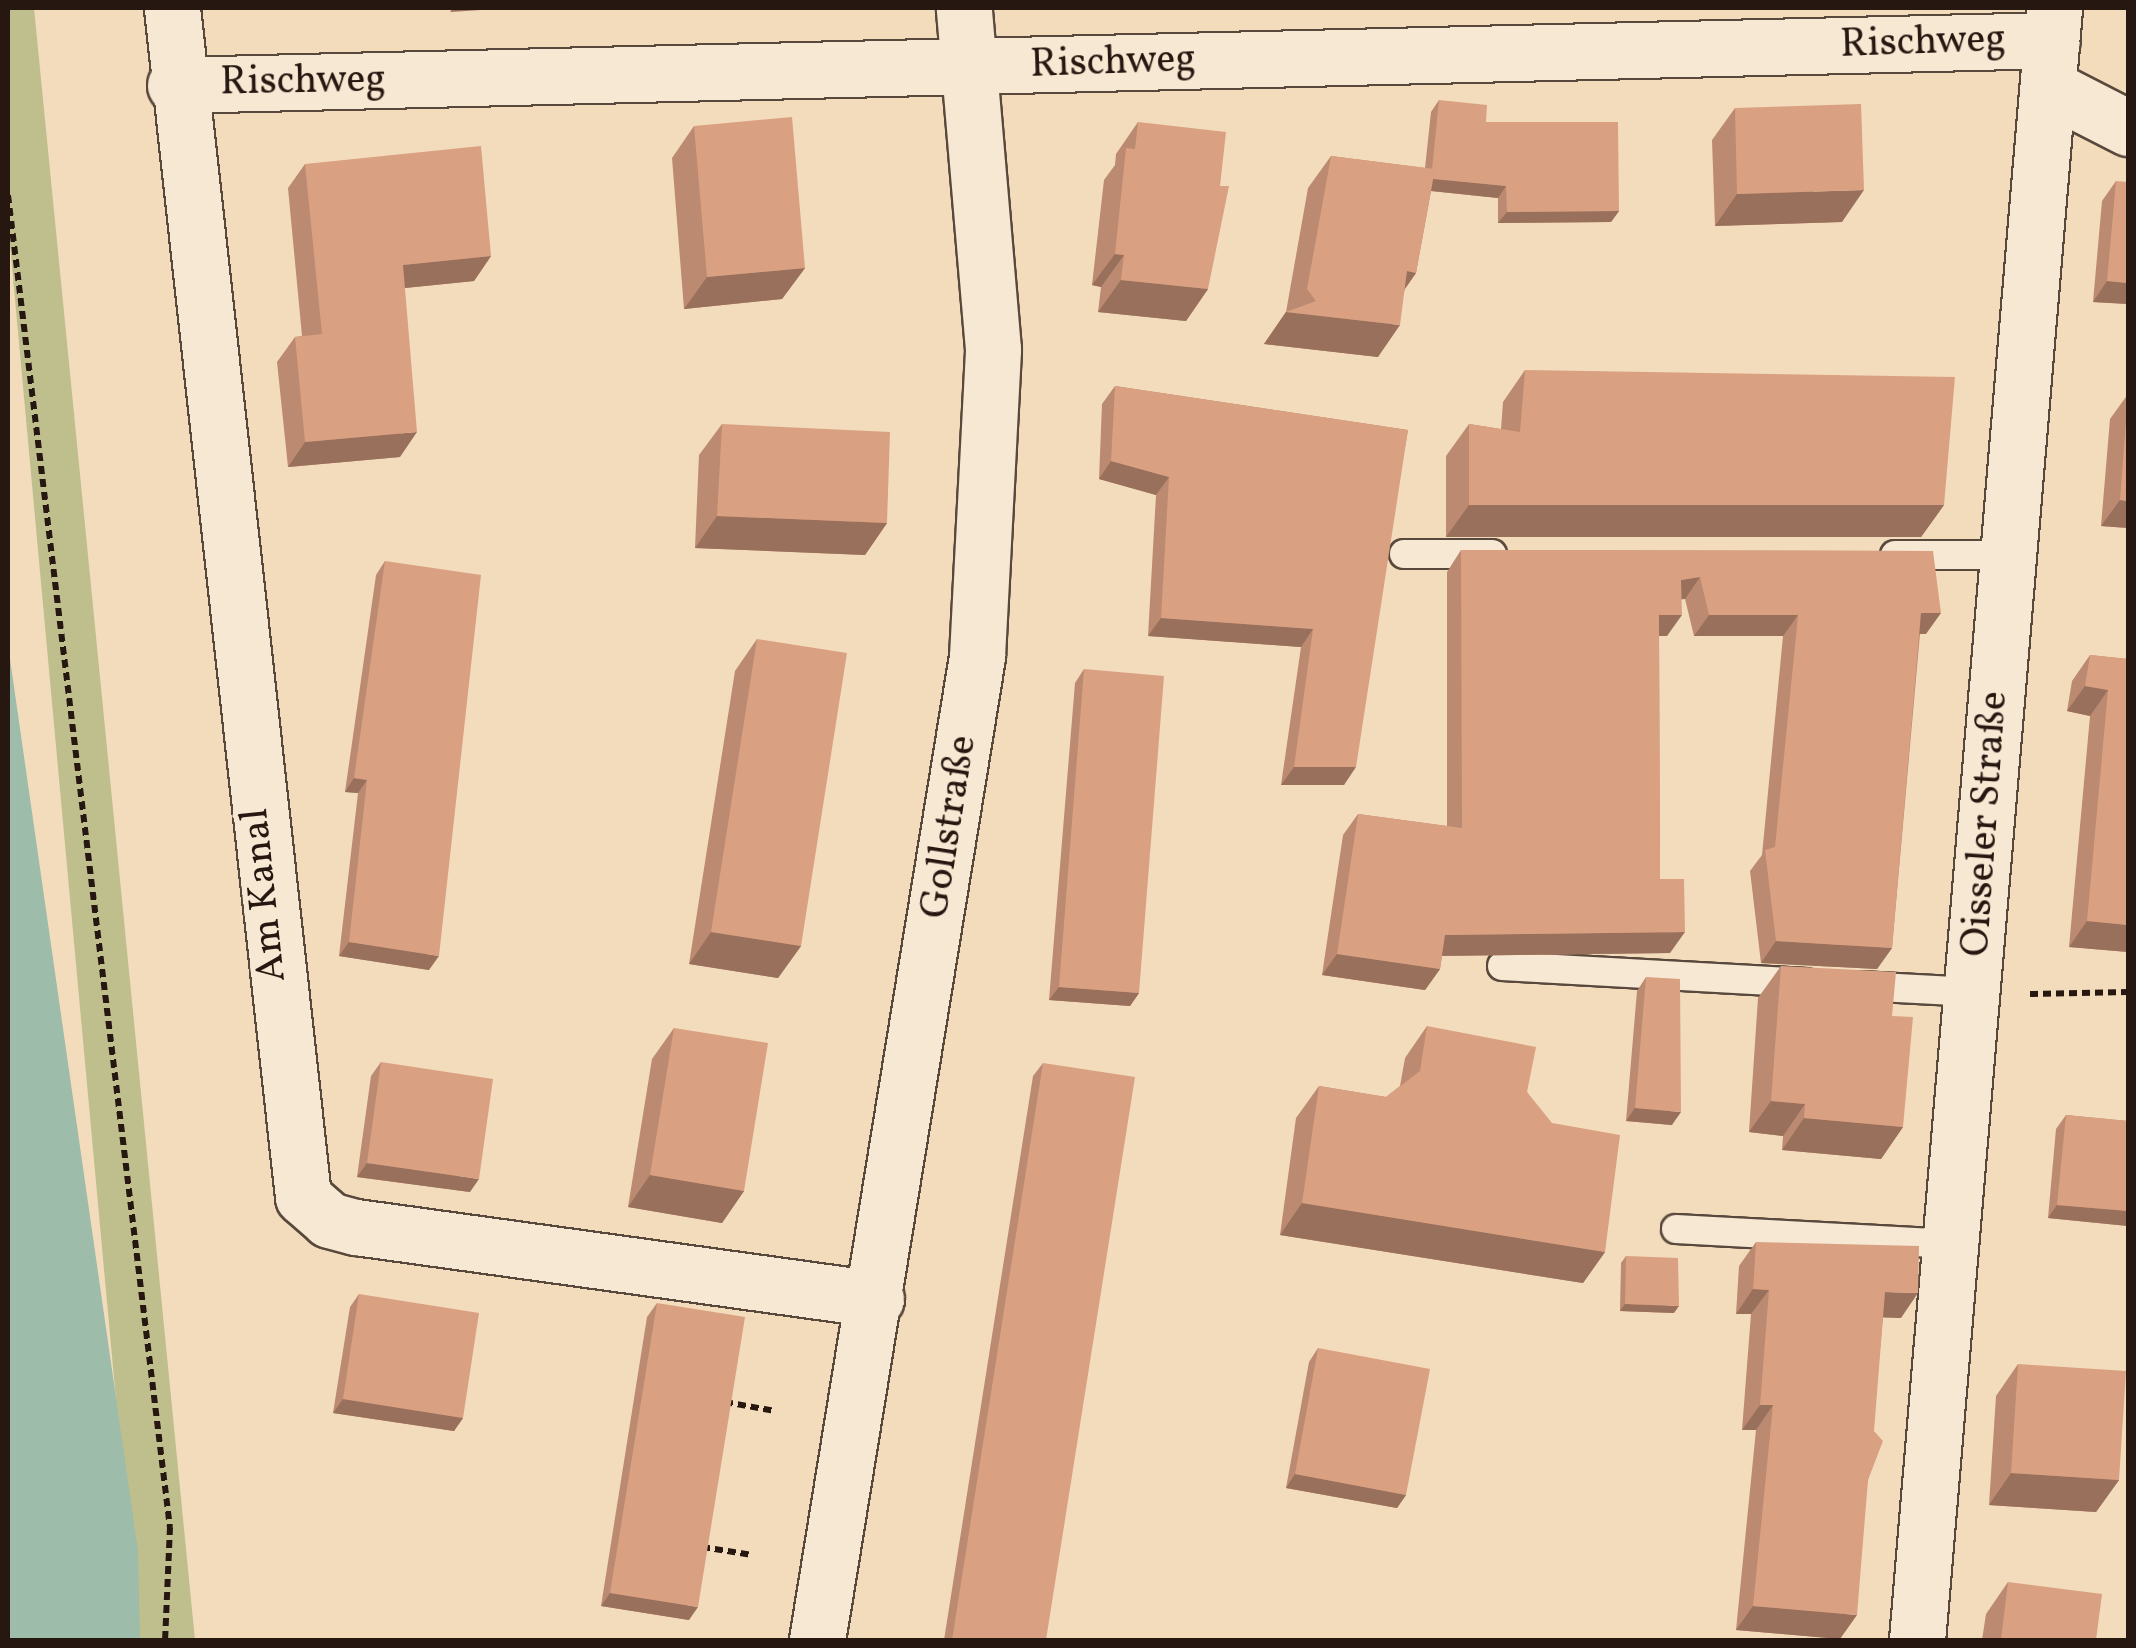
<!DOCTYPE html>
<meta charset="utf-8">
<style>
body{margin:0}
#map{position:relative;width:2136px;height:1648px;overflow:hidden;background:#f3dcbc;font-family:Vollkorn,serif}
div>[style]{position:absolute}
.green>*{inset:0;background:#bfbf8e}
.water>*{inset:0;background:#9dbcaa}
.path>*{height:6px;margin-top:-3px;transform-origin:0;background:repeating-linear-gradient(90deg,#261711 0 8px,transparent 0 13px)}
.roads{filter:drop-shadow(2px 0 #59483c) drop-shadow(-2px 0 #59483c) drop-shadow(0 2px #59483c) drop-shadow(0 -2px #59483c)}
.service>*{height:28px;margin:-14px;padding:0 14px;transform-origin:14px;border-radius:14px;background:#f7e8d3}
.minor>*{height:55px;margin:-27.5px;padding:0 27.5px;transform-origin:27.5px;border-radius:27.5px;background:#f7e8d3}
.wall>*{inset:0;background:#bb8a70}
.shaded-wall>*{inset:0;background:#99705b}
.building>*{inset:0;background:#daa082}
span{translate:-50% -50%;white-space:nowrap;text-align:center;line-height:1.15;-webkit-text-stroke:10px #f7e8d3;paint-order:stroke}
.street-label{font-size:40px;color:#261711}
.frame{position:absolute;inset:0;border:10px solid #261711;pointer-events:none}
</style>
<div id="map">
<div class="green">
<i style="clip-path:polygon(8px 8px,34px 8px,195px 1640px,138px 1640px,8px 223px)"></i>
</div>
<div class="water">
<i style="clip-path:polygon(8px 645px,138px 1551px,140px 1640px,8px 1640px)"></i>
</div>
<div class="path">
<i style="left:8px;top:195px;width:1342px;rotate:83.07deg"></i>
<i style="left:170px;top:1527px;width:113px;rotate:92.5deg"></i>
<i style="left:2030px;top:994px;width:98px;rotate:-1.2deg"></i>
<i style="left:725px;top:1402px;width:51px;rotate:10.2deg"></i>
<i style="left:702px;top:1547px;width:51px;rotate:9.1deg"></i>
</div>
<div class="roads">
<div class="service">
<i style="left:1404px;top:554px;width:88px"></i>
<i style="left:1895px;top:555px;width:111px"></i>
<i style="left:1502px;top:966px;width:305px;rotate:3.2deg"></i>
<i style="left:1860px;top:986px;width:113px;rotate:3deg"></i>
<i style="left:1676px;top:1229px;width:276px;rotate:3.1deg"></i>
</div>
<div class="minor">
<i style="left:172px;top:8px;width:1196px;rotate:83.71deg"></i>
<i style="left:303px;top:1197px;width:35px;rotate:41deg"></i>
<i style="left:329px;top:1220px;width:28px;rotate:15deg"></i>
<i style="left:356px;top:1227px;width:525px;rotate:7.88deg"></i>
<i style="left:175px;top:85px;width:1877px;rotate:-1.37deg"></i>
<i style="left:2050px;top:88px;width:88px;rotate:27.1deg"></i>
<i style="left:817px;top:1640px;width:997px;rotate:-80.76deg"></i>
<i style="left:977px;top:656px;width:307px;rotate:-87deg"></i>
<i style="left:993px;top:349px;width:342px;rotate:-94.9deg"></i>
<i style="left:1917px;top:1640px;width:1638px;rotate:-85.2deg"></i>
</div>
</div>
<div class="wall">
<i style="clip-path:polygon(1439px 100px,1486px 122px,1619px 211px,1611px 222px,1498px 223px,1498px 198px,1431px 191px,1416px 273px,1405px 289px,1378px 357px,1264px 344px,1286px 312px,1308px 188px,1331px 156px,1425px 168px,1431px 112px)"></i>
<i style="clip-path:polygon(1735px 108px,1842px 222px,1715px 226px,1712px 140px)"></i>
<i style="clip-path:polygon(1138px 122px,1208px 289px,1186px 321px,1098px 312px,1101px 287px,1092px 285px,1104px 180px,1115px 165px,1116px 154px)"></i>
<i style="clip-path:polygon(694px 126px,805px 268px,782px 299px,684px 309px,672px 158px)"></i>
<i style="clip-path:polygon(305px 164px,491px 256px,474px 281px,405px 288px,400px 457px,288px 467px,277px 362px,295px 337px,302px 336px,288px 188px)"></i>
<i style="clip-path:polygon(2116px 181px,2128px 304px,2093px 302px,2102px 201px)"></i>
<i style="clip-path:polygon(1525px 370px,1944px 505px,1921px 537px,1446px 537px,1446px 456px,1469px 424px,1501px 429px,1503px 402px)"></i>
<i style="clip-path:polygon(1115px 386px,1408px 430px,1344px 785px,1281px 785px,1301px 647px,1148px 636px,1156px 495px,1099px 479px,1102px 404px)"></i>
<i style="clip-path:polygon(2128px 394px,2128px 528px,2101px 526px,2110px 419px)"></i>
<i style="clip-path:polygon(722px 424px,887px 523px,865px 555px,695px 548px,699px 455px)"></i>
<i style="clip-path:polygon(1461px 550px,1933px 551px,1926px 634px,1920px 634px,1892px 948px,1877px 969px,1761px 963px,1750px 871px,1762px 855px,1783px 636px,1694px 636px,1685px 599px,1681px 599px,1667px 636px,1659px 636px,1660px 879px,1670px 953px,1442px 956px,1440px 969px,1425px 990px,1322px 975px,1343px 835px,1358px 814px,1447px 826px,1447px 572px)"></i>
<i style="clip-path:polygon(385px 561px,429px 970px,339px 956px,358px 793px,345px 792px,376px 575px)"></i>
<i style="clip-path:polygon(757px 639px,801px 946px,778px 978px,689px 964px,735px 671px)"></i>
<i style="clip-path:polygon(2090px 655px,2128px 659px,2128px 952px,2069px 947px,2090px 716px,2067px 711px,2072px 681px)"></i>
<i style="clip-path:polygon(1084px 669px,1139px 993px,1130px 1006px,1049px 1000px,1075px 683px)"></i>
<i style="clip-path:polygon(1781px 966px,1892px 1016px,1903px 1127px,1881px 1159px,1782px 1150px,1783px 1136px,1749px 1132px,1758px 998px)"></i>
<i style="clip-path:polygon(1646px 977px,1672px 1125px,1626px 1121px,1637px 991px)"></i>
<i style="clip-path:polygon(1427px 1026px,1527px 1092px,1605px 1252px,1583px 1283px,1280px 1235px,1296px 1118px,1319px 1086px,1386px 1097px,1400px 1086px,1405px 1058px)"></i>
<i style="clip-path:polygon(674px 1028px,744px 1191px,722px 1223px,628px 1207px,652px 1059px)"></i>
<i style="clip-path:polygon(381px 1062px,470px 1192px,357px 1177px,371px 1076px)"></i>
<i style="clip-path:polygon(1043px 1063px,1046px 1640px,944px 1640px,1033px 1076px)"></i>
<i style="clip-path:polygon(2066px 1115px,2128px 1121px,2128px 1226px,2048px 1218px,2056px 1129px)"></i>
<i style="clip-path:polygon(1756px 1242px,1901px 1318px,1883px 1317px,1868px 1480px,1840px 1639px,1736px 1630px,1756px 1430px,1742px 1430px,1751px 1314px,1736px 1314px,1739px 1266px)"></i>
<i style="clip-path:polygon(1626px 1256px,1674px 1313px,1620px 1311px,1621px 1263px)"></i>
<i style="clip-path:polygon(359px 1294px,463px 1418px,454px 1431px,333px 1413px,350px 1307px)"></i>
<i style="clip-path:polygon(657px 1303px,689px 1620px,601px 1606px,647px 1317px)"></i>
<i style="clip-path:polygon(1318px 1348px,1406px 1495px,1397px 1508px,1286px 1488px,1309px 1362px)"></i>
<i style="clip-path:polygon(2018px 1364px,2119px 1480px,2096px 1512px,1989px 1505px,1996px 1396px)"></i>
<i style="clip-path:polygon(2008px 1582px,2096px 1640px,1982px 1640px,1986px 1614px)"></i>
</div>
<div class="shaded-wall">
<i style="clip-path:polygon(453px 8px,511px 8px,450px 12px)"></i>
<i style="clip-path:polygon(1430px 178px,1506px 186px,1498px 198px,1422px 190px)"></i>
<i style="clip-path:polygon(1864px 190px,1842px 222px,1715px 226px,1737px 194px)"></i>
<i style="clip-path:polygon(1619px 211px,1611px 222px,1498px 223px,1507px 212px)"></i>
<i style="clip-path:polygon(1115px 254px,1124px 255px,1101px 287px,1092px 285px)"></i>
<i style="clip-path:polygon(491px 256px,474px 281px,385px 290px,403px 265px)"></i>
<i style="clip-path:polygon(805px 268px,782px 299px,684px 309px,707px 277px)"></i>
<i style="clip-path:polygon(1407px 271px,1416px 273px,1394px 304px)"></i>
<i style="clip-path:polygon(1121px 280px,1208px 289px,1186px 321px,1098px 312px)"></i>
<i style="clip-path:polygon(2107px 281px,2128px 283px,2128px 304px,2093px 302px)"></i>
<i style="clip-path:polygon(1286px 312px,1400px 325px,1378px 357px,1264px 344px)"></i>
<i style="clip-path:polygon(417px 432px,400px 457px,288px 467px,305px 442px)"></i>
<i style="clip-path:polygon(1111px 461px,1169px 477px,1156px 495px,1099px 479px)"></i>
<i style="clip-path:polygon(2120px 500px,2128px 501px,2128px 528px,2101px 526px)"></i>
<i style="clip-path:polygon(1469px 505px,1944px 505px,1921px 537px,1446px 537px)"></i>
<i style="clip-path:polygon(717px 516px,887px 523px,865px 555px,695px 548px)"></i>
<i style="clip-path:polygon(1700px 577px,1685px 599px,1666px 601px,1681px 580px)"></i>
<i style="clip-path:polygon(1921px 613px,1941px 613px,1926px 634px,1906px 634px)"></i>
<i style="clip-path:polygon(1659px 615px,1682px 615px,1667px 636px,1644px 636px)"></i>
<i style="clip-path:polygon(1709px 615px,1798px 615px,1783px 636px,1694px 636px)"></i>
<i style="clip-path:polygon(1161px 618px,1313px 629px,1301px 647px,1148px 636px)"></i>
<i style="clip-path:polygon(2085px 686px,2108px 690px,2090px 716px,2067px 711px)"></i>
<i style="clip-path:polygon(1294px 767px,1356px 767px,1344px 785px,1281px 785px)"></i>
<i style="clip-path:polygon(354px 778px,367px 780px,358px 793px,345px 792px)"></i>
<i style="clip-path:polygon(2087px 921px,2128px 925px,2128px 952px,2069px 947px)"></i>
<i style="clip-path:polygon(711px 932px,801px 946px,778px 978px,689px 964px)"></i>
<i style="clip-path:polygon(1685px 932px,1670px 953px,1430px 956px,1445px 935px)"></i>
<i style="clip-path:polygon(1776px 941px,1892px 948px,1877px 969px,1761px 963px)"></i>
<i style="clip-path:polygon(349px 942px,439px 956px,429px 970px,339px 956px)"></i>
<i style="clip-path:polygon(1337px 954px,1440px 969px,1425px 990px,1322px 975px)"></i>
<i style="clip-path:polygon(1059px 987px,1139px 993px,1130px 1006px,1049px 1000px)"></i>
<i style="clip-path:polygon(1771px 1101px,1805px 1104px,1783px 1136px,1749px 1132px)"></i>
<i style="clip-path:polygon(1635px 1108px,1681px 1112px,1672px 1125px,1626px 1121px)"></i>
<i style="clip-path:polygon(1804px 1118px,1903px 1127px,1881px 1159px,1782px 1150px)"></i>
<i style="clip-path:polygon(367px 1163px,479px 1179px,470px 1192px,357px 1177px)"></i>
<i style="clip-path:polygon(650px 1175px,744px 1191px,722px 1223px,628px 1207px)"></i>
<i style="clip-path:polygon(1302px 1203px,1605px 1252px,1583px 1283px,1280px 1235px)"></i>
<i style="clip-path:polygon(2057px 1205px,2128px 1211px,2128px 1226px,2048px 1218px)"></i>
<i style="clip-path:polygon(1753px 1289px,1769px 1290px,1751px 1314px,1736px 1314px)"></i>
<i style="clip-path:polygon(1885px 1292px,1918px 1293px,1901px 1318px,1868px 1317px)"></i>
<i style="clip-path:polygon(1625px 1304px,1679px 1306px,1674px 1313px,1620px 1311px)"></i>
<i style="clip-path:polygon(343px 1399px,463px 1418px,454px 1431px,333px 1413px)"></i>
<i style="clip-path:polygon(1760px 1405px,1773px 1405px,1756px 1430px,1742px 1430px)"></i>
<i style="clip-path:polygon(2011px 1473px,2119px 1480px,2096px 1512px,1989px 1505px)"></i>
<i style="clip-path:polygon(1295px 1474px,1406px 1495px,1397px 1508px,1286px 1488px)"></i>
<i style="clip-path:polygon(610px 1593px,698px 1607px,689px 1620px,601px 1606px)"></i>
<i style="clip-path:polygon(1753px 1606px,1857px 1615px,1840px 1639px,1736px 1630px)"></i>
</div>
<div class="building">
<i style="clip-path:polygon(1439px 100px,1487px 105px,1486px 122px,1618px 122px,1619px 211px,1507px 212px,1506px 186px,1433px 179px,1435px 169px,1432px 169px)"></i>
<i style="clip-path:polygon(1861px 104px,1864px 190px,1737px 194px,1735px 108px)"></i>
<i style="clip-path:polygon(792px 117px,805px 268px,707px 277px,694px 126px)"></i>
<i style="clip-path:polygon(1138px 122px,1226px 132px,1220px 186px,1229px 186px,1208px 289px,1121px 280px,1124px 255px,1115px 254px,1126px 148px,1135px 149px)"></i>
<i style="clip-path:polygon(481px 146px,491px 256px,403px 265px,417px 432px,305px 442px,295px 337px,322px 334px,305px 164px)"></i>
<i style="clip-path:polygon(1331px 156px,1435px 169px,1416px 273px,1407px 271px,1400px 325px,1286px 312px,1316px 301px,1307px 289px)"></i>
<i style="clip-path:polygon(2116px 181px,2128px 182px,2128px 283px,2107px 281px)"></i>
<i style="clip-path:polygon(1525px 370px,1955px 377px,1944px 505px,1469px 505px,1469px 424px,1520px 432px)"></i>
<i style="clip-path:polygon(1115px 386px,1408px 430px,1356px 767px,1294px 767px,1313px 629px,1161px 618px,1169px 477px,1111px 461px)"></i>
<i style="clip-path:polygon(2128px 394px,2128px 501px,2120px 500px)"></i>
<i style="clip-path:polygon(722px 424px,890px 432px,887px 523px,717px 516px)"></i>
<i style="clip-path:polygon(1461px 550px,1933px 551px,1941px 613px,1921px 613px,1892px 948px,1776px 941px,1765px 850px,1775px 847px,1798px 615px,1709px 615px,1700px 577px,1681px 580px,1682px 615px,1659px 615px,1660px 879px,1684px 879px,1685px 932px,1445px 935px,1440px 969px,1337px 954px,1358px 814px,1462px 828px)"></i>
<i style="clip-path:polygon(385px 561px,481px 575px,439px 956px,349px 942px,367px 780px,354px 778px)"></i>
<i style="clip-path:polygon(757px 639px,847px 653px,801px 946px,711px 932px)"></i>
<i style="clip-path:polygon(2090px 655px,2128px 659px,2128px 925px,2087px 921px,2108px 690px,2085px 686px)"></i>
<i style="clip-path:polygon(1084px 669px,1164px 676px,1139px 993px,1059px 987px)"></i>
<i style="clip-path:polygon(1781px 966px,1896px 972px,1892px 1016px,1913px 1017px,1903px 1127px,1804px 1118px,1805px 1104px,1771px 1101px)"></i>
<i style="clip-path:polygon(1646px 977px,1680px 979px,1681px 1112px,1635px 1108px)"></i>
<i style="clip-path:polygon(1427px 1026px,1536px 1047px,1527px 1092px,1552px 1123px,1620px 1135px,1605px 1252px,1302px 1203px,1319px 1086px,1386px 1097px,1420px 1071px)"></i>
<i style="clip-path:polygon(674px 1028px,768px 1043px,744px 1191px,650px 1175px)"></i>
<i style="clip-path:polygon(381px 1062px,493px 1079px,479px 1179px,367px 1163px)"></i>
<i style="clip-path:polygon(1043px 1063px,1135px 1077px,1046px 1640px,952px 1640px)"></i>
<i style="clip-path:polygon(2066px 1115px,2128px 1121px,2128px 1211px,2057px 1205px)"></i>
<i style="clip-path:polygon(1756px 1242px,1919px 1246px,1918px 1293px,1885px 1292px,1874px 1431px,1883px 1441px,1868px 1480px,1857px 1615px,1753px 1606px,1773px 1405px,1760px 1405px,1769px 1290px,1753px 1289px)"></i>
<i style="clip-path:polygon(1626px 1256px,1678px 1258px,1679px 1306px,1625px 1304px)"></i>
<i style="clip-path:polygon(359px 1294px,479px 1313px,463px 1418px,343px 1399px)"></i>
<i style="clip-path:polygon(657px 1303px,745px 1317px,698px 1607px,610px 1593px)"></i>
<i style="clip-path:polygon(1318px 1348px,1430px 1369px,1406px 1495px,1295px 1474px)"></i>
<i style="clip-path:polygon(2018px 1364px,2126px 1371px,2119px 1480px,2011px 1473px)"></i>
<i style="clip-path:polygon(2008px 1582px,2102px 1594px,2096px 1640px,2001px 1640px)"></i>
</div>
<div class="street-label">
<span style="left:1923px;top:43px;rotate:-2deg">Rischweg</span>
<span style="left:1113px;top:63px;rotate:-2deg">Rischweg</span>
<span style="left:303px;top:82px;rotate:-1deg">Rischweg</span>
<span style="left:1986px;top:824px;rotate:-86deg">Oisseler Straße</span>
<span style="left:950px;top:827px;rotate:-81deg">Gollstraße</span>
<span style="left:265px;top:895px;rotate:-96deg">Am Kanal</span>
</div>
<div class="frame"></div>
</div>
